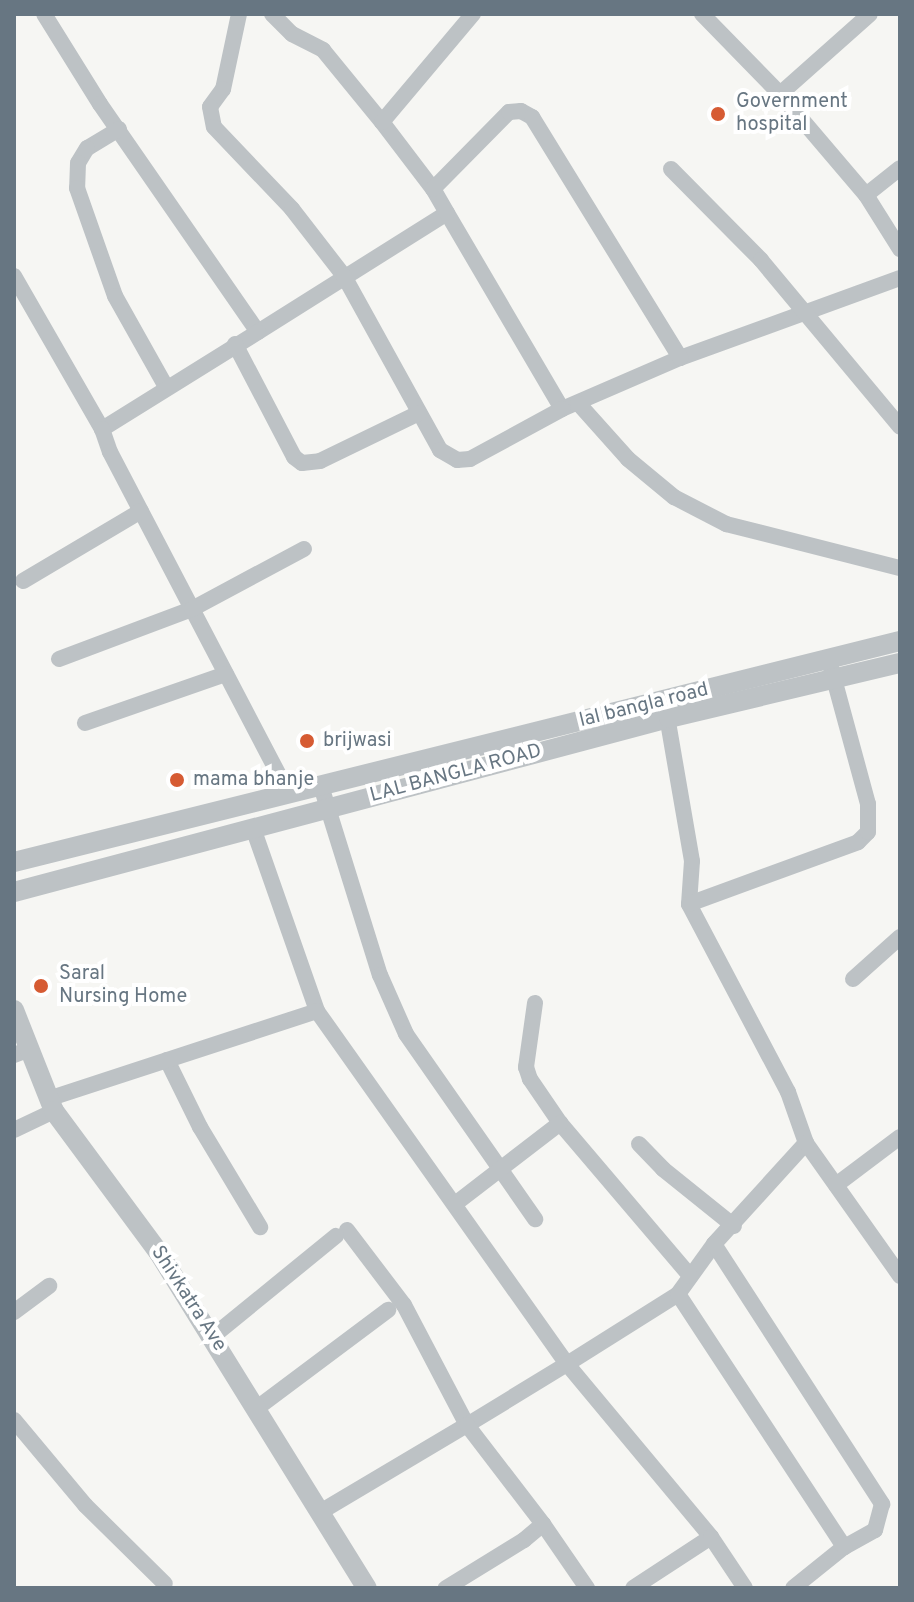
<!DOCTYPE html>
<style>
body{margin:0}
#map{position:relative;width:914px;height:1602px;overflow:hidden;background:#f6f6f3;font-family:Overpass,sans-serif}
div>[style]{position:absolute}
.minor>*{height:16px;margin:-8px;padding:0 8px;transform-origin:8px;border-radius:8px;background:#bdc2c5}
.tertiary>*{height:20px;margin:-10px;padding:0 10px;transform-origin:10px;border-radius:10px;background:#bdc2c5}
.dots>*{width:22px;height:22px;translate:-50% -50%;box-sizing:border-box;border:4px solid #fff;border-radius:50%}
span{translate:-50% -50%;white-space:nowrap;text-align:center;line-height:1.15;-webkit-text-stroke:8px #fff;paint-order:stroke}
.poi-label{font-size:20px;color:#677682}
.left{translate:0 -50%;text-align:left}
.street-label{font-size:20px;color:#677682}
.frame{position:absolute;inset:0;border:16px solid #677682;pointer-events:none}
</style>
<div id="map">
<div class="minor">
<i style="left:44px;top:14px;width:106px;rotate:58.1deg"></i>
<i style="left:100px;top:104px;width:277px;rotate:55.3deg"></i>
<i style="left:258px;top:332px;width:223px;rotate:-32.2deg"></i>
<i style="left:447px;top:213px;width:227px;rotate:59.6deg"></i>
<i style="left:562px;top:409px;width:129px;rotate:-23.4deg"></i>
<i style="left:680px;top:358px;width:234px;rotate:-20deg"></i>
<i style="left:239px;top:14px;width:77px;rotate:102deg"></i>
<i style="left:223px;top:89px;width:22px;rotate:126deg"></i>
<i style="left:210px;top:107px;width:20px;rotate:79deg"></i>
<i style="left:214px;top:127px;width:113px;rotate:46.4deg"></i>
<i style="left:292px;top:209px;width:85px;rotate:52.2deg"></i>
<i style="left:344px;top:276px;width:199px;rotate:61.1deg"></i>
<i style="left:440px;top:450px;width:20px;rotate:30deg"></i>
<i style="left:457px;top:460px;width:13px;rotate:-4deg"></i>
<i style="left:470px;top:459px;width:105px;rotate:-28.5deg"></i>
<i style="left:272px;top:14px;width:28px;rotate:45deg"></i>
<i style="left:292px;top:34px;width:35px;rotate:27deg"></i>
<i style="left:323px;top:50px;width:93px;rotate:50.7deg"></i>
<i style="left:702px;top:14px;width:112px;rotate:45.7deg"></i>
<i style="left:780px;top:94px;width:133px;rotate:49.6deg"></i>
<i style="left:866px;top:195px;width:64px;rotate:57.8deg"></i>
<i style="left:780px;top:94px;width:120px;rotate:-41.6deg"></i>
<i style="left:119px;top:129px;width:37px;rotate:149deg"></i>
<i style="left:87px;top:148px;width:17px;rotate:121deg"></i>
<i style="left:78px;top:163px;width:25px;rotate:92deg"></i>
<i style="left:77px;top:188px;width:114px;rotate:70.6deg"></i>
<i style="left:115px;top:296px;width:104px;rotate:60.7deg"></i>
<i style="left:671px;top:169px;width:128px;rotate:45.3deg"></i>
<i style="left:761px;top:260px;width:217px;rotate:50.2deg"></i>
<i style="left:433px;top:189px;width:84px;rotate:-127.3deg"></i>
<i style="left:382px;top:122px;width:141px;rotate:-49.9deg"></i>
<i style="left:866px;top:195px;width:43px;rotate:-38.5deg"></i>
<i style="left:447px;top:213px;width:28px;rotate:-120deg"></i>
<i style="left:433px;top:189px;width:108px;rotate:-45.4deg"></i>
<i style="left:509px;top:112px;width:12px;rotate:-5deg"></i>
<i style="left:521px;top:111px;width:13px;rotate:29deg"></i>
<i style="left:532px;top:117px;width:283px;rotate:58.4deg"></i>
<i style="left:14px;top:276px;width:177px;rotate:60.1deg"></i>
<i style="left:258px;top:332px;width:184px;rotate:148.1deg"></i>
<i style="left:102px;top:429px;width:24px;rotate:71deg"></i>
<i style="left:110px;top:452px;width:386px;rotate:62.4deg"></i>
<i style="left:235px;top:344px;width:127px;rotate:62.4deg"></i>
<i style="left:294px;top:457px;width:10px;rotate:37deg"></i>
<i style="left:302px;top:463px;width:18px;rotate:-6deg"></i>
<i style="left:320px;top:461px;width:110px;rotate:-25.9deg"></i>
<i style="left:578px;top:403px;width:75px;rotate:48.2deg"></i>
<i style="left:628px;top:459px;width:60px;rotate:39.6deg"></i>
<i style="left:674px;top:497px;width:59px;rotate:27.4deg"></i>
<i style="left:726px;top:524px;width:179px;rotate:14.2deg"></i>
<i style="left:23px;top:581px;width:137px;rotate:-30.7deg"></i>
<i style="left:59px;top:659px;width:142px;rotate:-20.6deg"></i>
<i style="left:192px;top:609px;width:127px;rotate:-28.2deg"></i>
<i style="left:85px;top:723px;width:149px;rotate:-19.2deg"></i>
<i style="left:321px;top:786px;width:198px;rotate:72.7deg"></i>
<i style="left:380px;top:975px;width:64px;rotate:66.2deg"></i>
<i style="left:406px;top:1034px;width:226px;rotate:55.1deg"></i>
<i style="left:253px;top:828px;width:194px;rotate:70.7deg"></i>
<i style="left:317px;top:1011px;width:433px;rotate:54.7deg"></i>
<i style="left:567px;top:1364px;width:131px;rotate:-32.2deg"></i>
<i style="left:678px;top:1294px;width:62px;rotate:-54.2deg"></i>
<i style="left:714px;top:1244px;width:137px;rotate:-47.7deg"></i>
<i style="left:806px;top:1143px;width:54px;rotate:-109.4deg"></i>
<i style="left:788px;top:1092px;width:212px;rotate:-117.8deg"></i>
<i style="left:689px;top:904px;width:43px;rotate:-86deg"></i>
<i style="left:692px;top:861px;width:153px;rotate:-99.8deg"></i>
<i style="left:689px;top:904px;width:180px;rotate:-20.1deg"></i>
<i style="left:858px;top:842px;width:14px;rotate:-45deg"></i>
<i style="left:868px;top:832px;width:28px;rotate:-90deg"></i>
<i style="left:868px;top:804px;width:141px;rotate:-105.2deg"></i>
<i style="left:853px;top:979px;width:63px;rotate:-41.8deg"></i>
<i style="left:535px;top:1003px;width:65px;rotate:98deg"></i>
<i style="left:526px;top:1067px;width:13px;rotate:72deg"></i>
<i style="left:530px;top:1079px;width:53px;rotate:55.7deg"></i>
<i style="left:560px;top:1123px;width:201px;rotate:49.6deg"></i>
<i style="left:14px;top:1055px;width:17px;rotate:-21deg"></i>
<i style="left:167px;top:1060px;width:75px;rotate:63.8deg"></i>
<i style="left:200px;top:1127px;width:117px;rotate:59deg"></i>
<i style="left:51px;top:1098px;width:280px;rotate:-18.1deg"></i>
<i style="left:14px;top:1130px;width:44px;rotate:-25.4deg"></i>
<i style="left:806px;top:1143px;width:163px;rotate:54.7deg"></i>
<i style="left:639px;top:1144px;width:35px;rotate:46deg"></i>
<i style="left:663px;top:1169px;width:91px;rotate:38.8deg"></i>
<i style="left:836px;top:1185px;width:80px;rotate:-36.9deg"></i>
<i style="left:455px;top:1204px;width:133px;rotate:-37.6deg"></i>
<i style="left:347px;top:1230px;width:94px;rotate:52.8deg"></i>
<i style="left:404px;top:1305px;width:136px;rotate:62.3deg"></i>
<i style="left:467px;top:1425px;width:117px;rotate:-31.4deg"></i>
<i style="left:567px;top:1364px;width:225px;rotate:50.2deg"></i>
<i style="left:711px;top:1537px;width:93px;rotate:146.8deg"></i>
<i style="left:714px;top:1244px;width:310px;rotate:57.1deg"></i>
<i style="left:882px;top:1504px;width:27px;rotate:105deg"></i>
<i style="left:875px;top:1530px;width:35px;rotate:151deg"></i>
<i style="left:844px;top:1547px;width:65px;rotate:141.2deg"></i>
<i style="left:678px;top:1294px;width:303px;rotate:56.7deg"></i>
<i style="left:14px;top:1312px;width:44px;rotate:-36.6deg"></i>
<i style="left:212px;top:1337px;width:160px;rotate:-39.2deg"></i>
<i style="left:257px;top:1408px;width:164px;rotate:-36.8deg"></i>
<i style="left:14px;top:1420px;width:111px;rotate:50.1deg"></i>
<i style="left:85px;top:1505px;width:112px;rotate:44.6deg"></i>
<i style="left:322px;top:1511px;width:169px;rotate:-30.7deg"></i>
<i style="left:467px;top:1425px;width:125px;rotate:52.5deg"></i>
<i style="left:543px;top:1524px;width:25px;rotate:140deg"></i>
<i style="left:524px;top:1540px;width:92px;rotate:148.4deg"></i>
<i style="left:543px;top:1524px;width:78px;rotate:55.5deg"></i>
<i style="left:711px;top:1537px;width:61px;rotate:56.3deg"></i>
</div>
<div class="tertiary">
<i style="left:14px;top:862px;width:913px;rotate:-14.01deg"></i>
<i style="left:14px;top:892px;width:678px;rotate:-14.88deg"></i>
<i style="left:669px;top:718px;width:237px;rotate:-13.4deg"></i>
<i style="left:14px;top:1010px;width:109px;rotate:68.4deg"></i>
<i style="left:54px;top:1111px;width:177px;rotate:53.5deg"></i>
<i style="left:159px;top:1253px;width:394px;rotate:58.2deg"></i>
</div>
<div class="dots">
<i style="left:718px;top:114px;background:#d65b33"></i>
<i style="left:307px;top:741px;background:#d65b33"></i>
<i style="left:177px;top:780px;background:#d65b33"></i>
<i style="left:41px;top:986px;background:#d65b33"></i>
</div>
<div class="poi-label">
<span class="left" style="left:736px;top:114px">Government<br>hospital</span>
<span class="left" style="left:323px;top:741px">brijwasi</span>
<span class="left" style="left:193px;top:780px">mama bhanje</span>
<span class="left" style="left:59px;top:986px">Saral<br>Nursing Home</span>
</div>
<div class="street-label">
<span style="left:644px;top:706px;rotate:-14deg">lal bangla road</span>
<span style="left:456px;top:774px;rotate:-15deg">LAL BANGLA ROAD</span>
<span style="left:188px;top:1299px;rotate:57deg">Shivkatra Ave</span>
</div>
<div class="frame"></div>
</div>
